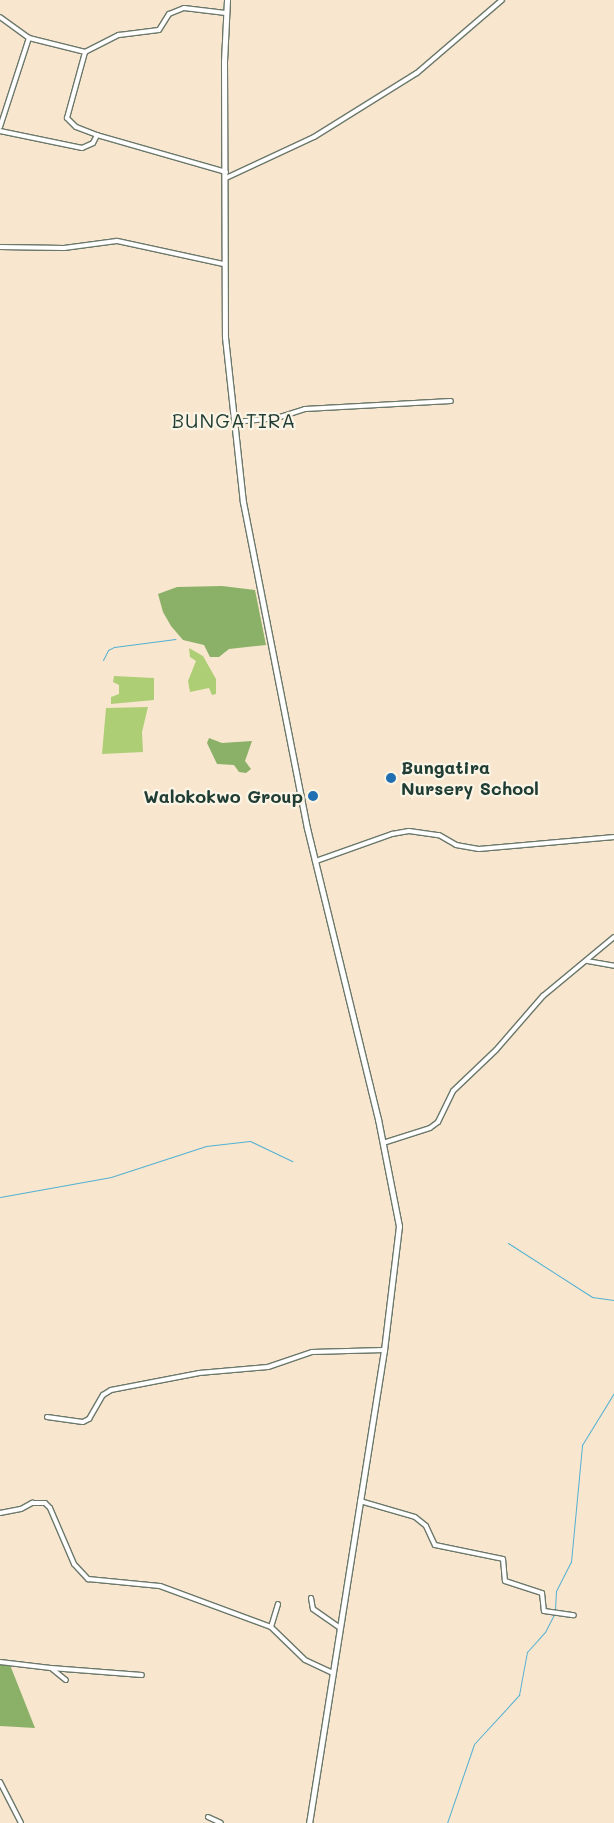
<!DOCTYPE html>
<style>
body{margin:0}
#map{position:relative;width:614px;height:1823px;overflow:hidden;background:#f8e6cf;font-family:Mali,sans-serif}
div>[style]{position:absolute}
.green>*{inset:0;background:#aece76}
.forest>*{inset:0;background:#8ab167}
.stream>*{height:1px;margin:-0.5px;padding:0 0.5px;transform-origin:0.5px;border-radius:0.5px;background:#53b1d1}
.roads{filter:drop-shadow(1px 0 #6b786a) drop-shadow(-1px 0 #6b786a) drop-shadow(0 1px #6b786a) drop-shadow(0 -1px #6b786a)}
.street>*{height:4px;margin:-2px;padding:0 2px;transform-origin:2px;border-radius:2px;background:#fff}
.secondary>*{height:5px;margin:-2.5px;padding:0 2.5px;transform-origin:2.5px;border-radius:2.5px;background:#fff}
.dots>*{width:14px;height:14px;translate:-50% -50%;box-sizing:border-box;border:2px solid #fcf5e5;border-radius:50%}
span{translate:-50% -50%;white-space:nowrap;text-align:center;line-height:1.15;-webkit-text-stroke:4.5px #fcf5e5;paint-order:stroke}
.poi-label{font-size:18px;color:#1f3d34;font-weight:700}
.left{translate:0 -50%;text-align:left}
.right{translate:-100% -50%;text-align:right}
.quarter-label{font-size:20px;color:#1f3d34;letter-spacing:1px}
</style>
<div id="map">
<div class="green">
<i style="clip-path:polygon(189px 648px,203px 656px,216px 679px,216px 694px,212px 695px,209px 688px,190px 692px,188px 681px,196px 661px,190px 657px)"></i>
<i style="clip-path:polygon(114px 676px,154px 678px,154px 700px,111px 704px,111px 697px,119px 694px,119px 685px,113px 682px)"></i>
<i style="clip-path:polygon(148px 707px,142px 732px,143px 752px,102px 754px,106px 708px)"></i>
</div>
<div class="forest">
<i style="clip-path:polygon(222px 586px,255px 590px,266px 645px,229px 649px,219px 657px,210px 657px,204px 645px,183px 640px,171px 626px,163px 612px,158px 594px,177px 587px)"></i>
<i style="clip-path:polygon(209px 738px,222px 743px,252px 741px,245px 761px,251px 769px,246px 773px,239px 772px,234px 765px,217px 764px,207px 743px)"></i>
<i style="clip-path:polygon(0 1665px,10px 1665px,35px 1728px,0 1726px)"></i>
</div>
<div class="stream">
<i style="left:103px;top:660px;width:11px;rotate:-63deg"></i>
<i style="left:108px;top:650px;width:7px;rotate:-27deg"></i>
<i style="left:114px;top:647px;width:62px;rotate:-7.5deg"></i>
<i style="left:0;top:1197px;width:113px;rotate:-10.2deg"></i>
<i style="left:111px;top:1177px;width:100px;rotate:-18.1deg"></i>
<i style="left:206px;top:1146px;width:44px;rotate:-6.5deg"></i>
<i style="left:250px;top:1141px;width:47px;rotate:25.5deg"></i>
<i style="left:508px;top:1243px;width:100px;rotate:32.7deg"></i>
<i style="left:592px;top:1297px;width:22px;rotate:8deg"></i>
<i style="left:555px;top:1610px;width:19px;rotate:-87deg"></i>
<i style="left:556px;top:1591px;width:33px;rotate:-63deg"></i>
<i style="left:571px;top:1562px;width:118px;rotate:-84.6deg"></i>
<i style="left:582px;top:1445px;width:61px;rotate:-58.4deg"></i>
<i style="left:447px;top:1823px;width:83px;rotate:-71.1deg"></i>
<i style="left:474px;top:1744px;width:67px;rotate:-47.4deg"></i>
<i style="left:519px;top:1695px;width:44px;rotate:-79.5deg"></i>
<i style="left:527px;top:1652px;width:27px;rotate:-48deg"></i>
<i style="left:545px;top:1632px;width:20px;rotate:-63deg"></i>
</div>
<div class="roads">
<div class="street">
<i style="left:0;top:17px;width:36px;rotate:36deg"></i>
<i style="left:29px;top:38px;width:58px;rotate:14deg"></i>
<i style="left:0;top:127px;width:94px;rotate:-72deg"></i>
<i style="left:0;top:131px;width:84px;rotate:11.7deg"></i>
<i style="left:82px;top:148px;width:12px;rotate:-24deg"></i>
<i style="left:93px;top:143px;width:9px;rotate:-63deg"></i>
<i style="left:226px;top:172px;width:134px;rotate:-164deg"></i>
<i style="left:97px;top:135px;width:22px;rotate:-159deg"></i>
<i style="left:76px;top:127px;width:13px;rotate:-135deg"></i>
<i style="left:67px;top:118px;width:68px;rotate:-74.7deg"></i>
<i style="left:85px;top:52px;width:38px;rotate:-27deg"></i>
<i style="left:119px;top:35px;width:40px;rotate:-7.1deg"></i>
<i style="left:159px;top:30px;width:19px;rotate:-58deg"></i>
<i style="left:169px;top:14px;width:16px;rotate:-22deg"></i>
<i style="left:184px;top:8px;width:42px;rotate:6.8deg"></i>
<i style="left:226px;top:178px;width:97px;rotate:-25deg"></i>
<i style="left:314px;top:137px;width:121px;rotate:-31.9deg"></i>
<i style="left:417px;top:73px;width:112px;rotate:-40.7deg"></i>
<i style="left:0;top:247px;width:64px;rotate:0.9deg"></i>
<i style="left:64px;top:248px;width:53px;rotate:-7.5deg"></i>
<i style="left:117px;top:241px;width:108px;rotate:12.2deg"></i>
<i style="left:235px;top:422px;width:42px;rotate:-5.4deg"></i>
<i style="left:277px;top:418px;width:29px;rotate:-18deg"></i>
<i style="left:305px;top:409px;width:146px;rotate:-3.1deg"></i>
<i style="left:316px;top:861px;width:81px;rotate:-19.6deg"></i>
<i style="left:392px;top:834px;width:17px;rotate:-10deg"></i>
<i style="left:409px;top:831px;width:30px;rotate:8deg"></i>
<i style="left:439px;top:835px;width:20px;rotate:30deg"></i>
<i style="left:456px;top:845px;width:23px;rotate:10deg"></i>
<i style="left:479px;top:849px;width:136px;rotate:-5.1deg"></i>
<i style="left:587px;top:961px;width:27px;rotate:10deg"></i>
<i style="left:383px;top:1143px;width:49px;rotate:-17.7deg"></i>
<i style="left:430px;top:1128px;width:10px;rotate:-37deg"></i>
<i style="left:438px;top:1122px;width:34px;rotate:-64deg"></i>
<i style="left:453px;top:1091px;width:59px;rotate:-43.6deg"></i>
<i style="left:496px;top:1050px;width:72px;rotate:-49deg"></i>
<i style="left:543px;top:996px;width:92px;rotate:-39.7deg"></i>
<i style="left:47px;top:1417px;width:36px;rotate:8deg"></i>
<i style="left:83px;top:1422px;width:7px;rotate:-27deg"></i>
<i style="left:89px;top:1419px;width:28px;rotate:-60deg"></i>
<i style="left:103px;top:1395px;width:9px;rotate:-32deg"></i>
<i style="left:111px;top:1390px;width:90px;rotate:-10.9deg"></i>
<i style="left:199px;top:1373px;width:69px;rotate:-5deg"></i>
<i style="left:268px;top:1367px;width:46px;rotate:-18.8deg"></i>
<i style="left:312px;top:1352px;width:72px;rotate:-1.6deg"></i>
<i style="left:360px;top:1501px;width:57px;rotate:16.2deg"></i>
<i style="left:415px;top:1517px;width:14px;rotate:39deg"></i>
<i style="left:426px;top:1526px;width:21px;rotate:65deg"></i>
<i style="left:435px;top:1545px;width:69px;rotate:11.6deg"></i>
<i style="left:503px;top:1559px;width:22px;rotate:85deg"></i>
<i style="left:505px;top:1581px;width:39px;rotate:18deg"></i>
<i style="left:542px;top:1593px;width:18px;rotate:84deg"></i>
<i style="left:544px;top:1611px;width:30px;rotate:8deg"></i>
<i style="left:0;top:1513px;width:21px;rotate:-11deg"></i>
<i style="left:21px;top:1509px;width:13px;rotate:-29deg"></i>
<i style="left:32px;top:1503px;width:13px"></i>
<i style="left:45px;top:1503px;width:7px;rotate:45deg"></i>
<i style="left:50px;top:1508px;width:61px;rotate:66.8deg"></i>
<i style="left:74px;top:1564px;width:21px;rotate:47deg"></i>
<i style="left:88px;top:1579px;width:72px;rotate:5.6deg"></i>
<i style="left:160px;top:1586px;width:118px;rotate:20.3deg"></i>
<i style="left:271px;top:1627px;width:47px;rotate:44.1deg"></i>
<i style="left:305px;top:1660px;width:31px;rotate:25deg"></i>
<i style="left:311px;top:1598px;width:11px;rotate:80deg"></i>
<i style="left:313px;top:1609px;width:33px;rotate:35deg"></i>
<i style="left:271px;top:1627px;width:24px;rotate:-73deg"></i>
<i style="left:0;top:1662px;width:51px;rotate:6.7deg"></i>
<i style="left:51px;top:1668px;width:19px;rotate:39deg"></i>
<i style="left:51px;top:1668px;width:91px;rotate:4.4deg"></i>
<i style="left:0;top:1782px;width:46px;rotate:62.9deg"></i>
<i style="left:208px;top:1817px;width:14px;rotate:25deg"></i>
</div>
<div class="secondary">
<i style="left:227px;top:0;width:61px;rotate:92.8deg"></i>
<i style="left:224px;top:61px;width:276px;rotate:89.8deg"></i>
<i style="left:225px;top:337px;width:166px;rotate:83.8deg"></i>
<i style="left:243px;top:502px;width:332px;rotate:78.9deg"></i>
<i style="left:307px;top:828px;width:300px;rotate:76.3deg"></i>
<i style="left:378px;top:1119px;width:109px;rotate:78.9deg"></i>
<i style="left:399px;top:1226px;width:125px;rotate:96.9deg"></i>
<i style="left:384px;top:1350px;width:479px;rotate:99deg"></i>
</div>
</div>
<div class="dots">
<i style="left:391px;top:778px;background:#1f6fb2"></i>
<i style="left:313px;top:796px;background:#1f6fb2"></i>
</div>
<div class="poi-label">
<span class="left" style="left:401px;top:778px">Bungatira<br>Nursery School</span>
<span class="right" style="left:303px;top:796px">Walokokwo Group</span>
</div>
<div class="quarter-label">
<span style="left:234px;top:420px">BUNGATIRA</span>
</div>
</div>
